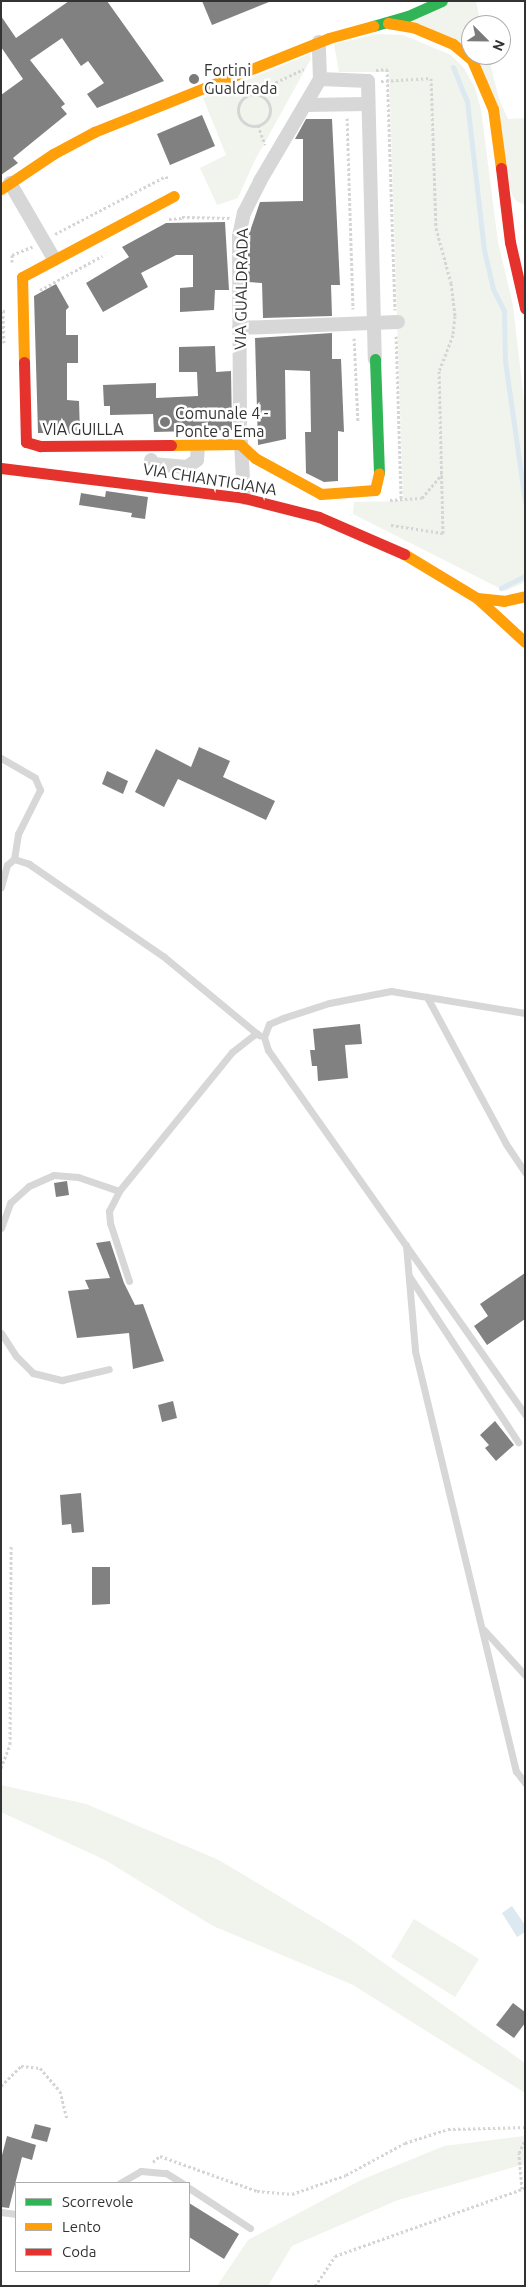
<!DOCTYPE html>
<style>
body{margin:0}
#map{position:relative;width:526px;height:2287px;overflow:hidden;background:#fff;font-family:Ubuntu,sans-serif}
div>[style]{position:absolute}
.green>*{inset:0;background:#f1f4ed}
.water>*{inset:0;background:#dde9f0}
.stream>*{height:5px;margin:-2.5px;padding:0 2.5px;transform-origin:2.5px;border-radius:2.5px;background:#dde9f0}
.building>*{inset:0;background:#818181}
.path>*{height:3px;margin-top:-1.5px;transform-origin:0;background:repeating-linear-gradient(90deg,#d5d5d5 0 2.5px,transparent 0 5px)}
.path>.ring{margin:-1.5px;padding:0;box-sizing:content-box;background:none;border:3px solid #d5d5d5;border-radius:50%}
.lane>*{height:7px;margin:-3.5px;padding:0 3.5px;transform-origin:3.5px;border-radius:3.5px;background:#d7d7d7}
.street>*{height:14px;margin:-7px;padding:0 7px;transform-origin:7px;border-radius:7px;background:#d7d7d7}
.fast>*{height:11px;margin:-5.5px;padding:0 5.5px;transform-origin:5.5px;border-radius:5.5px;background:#30b455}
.slow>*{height:11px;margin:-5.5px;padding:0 5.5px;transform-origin:5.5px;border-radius:5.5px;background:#ff9f0a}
.jam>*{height:11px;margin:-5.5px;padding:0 5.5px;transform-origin:5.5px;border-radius:5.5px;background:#e5322d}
.dots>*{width:14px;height:14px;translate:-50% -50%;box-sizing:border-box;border:2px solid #fff;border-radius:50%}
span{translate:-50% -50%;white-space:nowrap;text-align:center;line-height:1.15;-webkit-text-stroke:5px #fff;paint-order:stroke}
.poi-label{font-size:16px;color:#333}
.left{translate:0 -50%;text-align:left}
.street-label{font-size:16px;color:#333}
.frame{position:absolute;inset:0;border:2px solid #333;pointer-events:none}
.legend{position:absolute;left:15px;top:2182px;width:175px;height:90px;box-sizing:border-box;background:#fff;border:1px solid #adadad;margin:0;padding:6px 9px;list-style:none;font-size:15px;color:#333}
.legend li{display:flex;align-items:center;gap:10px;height:25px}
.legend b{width:25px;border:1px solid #adadad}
.north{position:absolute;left:461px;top:15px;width:50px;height:50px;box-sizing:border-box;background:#fff;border:1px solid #adadad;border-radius:50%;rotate:113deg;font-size:14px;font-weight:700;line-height:20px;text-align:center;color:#333}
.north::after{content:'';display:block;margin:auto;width:18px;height:22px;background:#7a7a7a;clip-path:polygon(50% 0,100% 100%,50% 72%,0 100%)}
</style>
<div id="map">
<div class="green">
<i style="clip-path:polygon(450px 1px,476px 1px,481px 25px,471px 25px,471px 48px,411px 20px)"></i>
<i style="clip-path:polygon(377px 34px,403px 35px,451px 55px,464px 68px,475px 88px,481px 109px,498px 242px,513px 305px,525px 410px,525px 582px,505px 591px,353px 514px,354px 502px,403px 501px,389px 72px,339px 72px,334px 44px)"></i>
<i style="clip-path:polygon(310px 54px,311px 59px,254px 162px,238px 198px,217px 205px,200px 168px,226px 155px,203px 98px)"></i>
<i style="clip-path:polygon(477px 55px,488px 55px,499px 99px,508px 119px,525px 118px,525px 205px,516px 201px,512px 195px)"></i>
<i style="clip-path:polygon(1px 1785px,86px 1804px,219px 1860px,350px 1939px,525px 2063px,525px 2093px,353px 1985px,213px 1926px,105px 1860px,1px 1812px)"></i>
<i style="clip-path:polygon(414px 1919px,479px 1959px,455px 1997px,391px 1957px)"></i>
<i style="clip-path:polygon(525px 2136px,525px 2164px,398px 2200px,292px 2246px,268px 2286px,217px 2286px,248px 2240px,361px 2180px,444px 2146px)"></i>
</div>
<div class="water">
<i style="clip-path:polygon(512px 1906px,525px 1925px,525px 1932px,517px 1937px,502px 1913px)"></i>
</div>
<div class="stream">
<i style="left:453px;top:67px;width:37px;rotate:68deg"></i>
<i style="left:467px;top:101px;width:150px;rotate:83.5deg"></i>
<i style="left:484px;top:250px;width:40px;rotate:77deg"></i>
<i style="left:493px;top:289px;width:25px;rotate:63deg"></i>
<i style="left:504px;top:311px;width:50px;rotate:88.9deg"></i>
<i style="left:505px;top:361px;width:142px;rotate:81.9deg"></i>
<i style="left:501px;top:588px;width:27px;rotate:-27deg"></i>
</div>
<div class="building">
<i style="clip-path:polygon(69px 1px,107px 1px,164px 81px,97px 108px,87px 94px,104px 83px,88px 61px,81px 66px,62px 38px,30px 60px,65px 104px,61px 107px,67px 114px,13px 158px,18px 163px,1px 175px,1px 95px,23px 79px,1px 47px,1px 16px,16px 38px)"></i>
<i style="clip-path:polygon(202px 1px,269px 1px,269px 2px,212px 25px)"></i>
<i style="clip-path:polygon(202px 115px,215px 146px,170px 165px,157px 134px)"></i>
<i style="clip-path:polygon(306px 119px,332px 119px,340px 285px,331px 285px,332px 316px,263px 318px,262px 283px,248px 282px,248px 237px,260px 202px,303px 201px,303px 139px,295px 139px)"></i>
<i style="clip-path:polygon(225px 222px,229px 290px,215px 290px,214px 310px,180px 312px,180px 288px,193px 287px,193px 255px,176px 255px,141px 273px,148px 287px,103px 312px,86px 283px,129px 257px,122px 247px,166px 223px)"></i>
<i style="clip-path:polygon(56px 284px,69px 307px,66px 310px,66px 335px,78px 335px,78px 363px,67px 363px,67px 400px,79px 401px,80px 434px,38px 433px,34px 296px)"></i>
<i style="clip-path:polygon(332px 333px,332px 359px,341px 359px,344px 432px,338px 431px,338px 481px,324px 482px,306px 473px,305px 432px,311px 432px,310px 371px,285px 370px,286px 439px,258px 445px,255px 338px)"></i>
<i style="clip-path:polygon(215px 346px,216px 372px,231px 371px,232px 430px,154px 432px,153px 414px,110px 415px,110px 406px,104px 406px,103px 385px,156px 383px,156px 398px,198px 396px,197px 372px,179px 372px,179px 347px)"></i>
<i style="clip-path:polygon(106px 491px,148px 497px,145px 519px,131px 517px,132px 513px,79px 505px,81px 493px,105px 497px)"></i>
<i style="clip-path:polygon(199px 747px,230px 761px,223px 777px,275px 801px,266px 820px,178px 779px,164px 807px,135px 792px,156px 749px,191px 767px)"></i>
<i style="clip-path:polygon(107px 771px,128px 781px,123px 794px,102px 784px)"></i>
<i style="clip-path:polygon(360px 1024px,362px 1044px,345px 1045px,348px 1078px,318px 1081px,317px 1066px,312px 1066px,310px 1050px,315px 1050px,313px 1029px)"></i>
<i style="clip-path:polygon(67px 1181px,69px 1195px,56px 1197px,54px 1183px)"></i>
<i style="clip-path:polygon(110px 1241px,124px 1283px,135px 1305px,143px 1304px,164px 1361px,133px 1369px,129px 1333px,77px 1338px,68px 1291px,89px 1289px,85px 1280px,110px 1278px,96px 1243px)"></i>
<i style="clip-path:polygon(525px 1273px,525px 1319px,487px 1345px,474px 1326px,488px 1316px,480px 1304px)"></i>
<i style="clip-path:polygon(173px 1401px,177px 1418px,162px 1422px,158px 1405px)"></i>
<i style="clip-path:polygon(495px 1421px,514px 1445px,496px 1461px,485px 1448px,489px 1445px,480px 1435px)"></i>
<i style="clip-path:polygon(81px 1493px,84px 1532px,72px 1533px,71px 1524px,62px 1525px,60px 1495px)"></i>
<i style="clip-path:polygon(92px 1567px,110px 1567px,110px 1604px,92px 1605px)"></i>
<i style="clip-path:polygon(513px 2003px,525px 2012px,525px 2023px,514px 2038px,496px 2025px)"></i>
<i style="clip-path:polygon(35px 2124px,51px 2128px,47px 2142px,31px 2138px)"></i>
<i style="clip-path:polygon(7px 2136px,36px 2145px,32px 2160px,22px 2157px,9px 2208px,1px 2207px,1px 2159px)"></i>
<i style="clip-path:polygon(189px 2203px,239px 2234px,224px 2259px,189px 2237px)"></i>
</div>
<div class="path">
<i style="left:376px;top:70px;width:11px;rotate:-5deg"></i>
<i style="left:387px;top:69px;width:241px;rotate:88.1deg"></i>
<i style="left:381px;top:81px;width:50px;rotate:-3.4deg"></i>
<i style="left:431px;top:78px;width:150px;rotate:88.1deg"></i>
<i style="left:436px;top:228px;width:57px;rotate:74.7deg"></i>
<i style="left:451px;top:283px;width:33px;rotate:83deg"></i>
<i style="left:455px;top:316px;width:19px;rotate:96deg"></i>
<i style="left:453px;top:335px;width:39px;rotate:111deg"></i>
<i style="left:439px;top:371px;width:162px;rotate:88.6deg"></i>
<i style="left:443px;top:533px;width:53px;rotate:-171.3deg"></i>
<i style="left:253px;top:93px;width:56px;rotate:-25.2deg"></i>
<i class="ring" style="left:238px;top:94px;width:29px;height:29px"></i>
<i style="left:347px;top:118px;width:191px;rotate:88.2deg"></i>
<i style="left:258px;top:125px;width:21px;rotate:71deg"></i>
<i style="left:182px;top:217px;width:48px;rotate:1.2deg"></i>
<i style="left:169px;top:219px;width:13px;rotate:-4deg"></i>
<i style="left:55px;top:234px;width:125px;rotate:-27.6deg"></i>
<i style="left:166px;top:176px;width:5px;rotate:68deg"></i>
<i style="left:12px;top:262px;width:7px;rotate:-90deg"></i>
<i style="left:12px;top:255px;width:22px;rotate:-22deg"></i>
<i style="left:40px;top:290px;width:71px;rotate:-28.7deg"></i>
<i style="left:396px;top:336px;width:163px;rotate:88.2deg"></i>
<i style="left:354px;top:338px;width:84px;rotate:87.3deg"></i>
<i style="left:4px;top:343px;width:32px;rotate:-92deg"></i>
<i style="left:3px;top:311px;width:5px"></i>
<i style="left:390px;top:500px;width:32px;rotate:-4deg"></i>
<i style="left:422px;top:498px;width:31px;rotate:-50deg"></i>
<i style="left:1px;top:1768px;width:26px;rotate:-69deg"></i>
<i style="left:10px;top:1744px;width:199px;rotate:-89.7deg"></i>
<i style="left:1px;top:2086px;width:28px;rotate:-45deg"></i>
<i style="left:21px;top:2066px;width:19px;rotate:6deg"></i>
<i style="left:40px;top:2068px;width:30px;rotate:49deg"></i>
<i style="left:60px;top:2091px;width:29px;rotate:76deg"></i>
<i style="left:153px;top:2162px;width:9px;rotate:-41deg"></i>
<i style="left:160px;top:2156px;width:103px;rotate:19.8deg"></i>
<i style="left:257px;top:2191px;width:35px;rotate:5deg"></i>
<i style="left:292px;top:2194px;width:57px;rotate:-19.4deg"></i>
<i style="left:346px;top:2175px;width:67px;rotate:-28.5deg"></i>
<i style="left:405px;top:2143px;width:45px;rotate:-18deg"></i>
<i style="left:448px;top:2129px;width:77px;rotate:-1.5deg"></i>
<i style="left:522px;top:2189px;width:36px;rotate:-95deg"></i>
<i style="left:519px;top:2153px;width:14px;rotate:-65deg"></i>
<i style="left:315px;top:2286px;width:36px;rotate:-56deg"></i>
<i style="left:335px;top:2256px;width:202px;rotate:-19.7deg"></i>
</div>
<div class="lane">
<i style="left:1px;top:758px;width:39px;rotate:30deg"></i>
<i style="left:35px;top:778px;width:13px;rotate:67deg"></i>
<i style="left:40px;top:790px;width:49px;rotate:116.6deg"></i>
<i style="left:18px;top:834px;width:25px;rotate:99deg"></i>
<i style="left:1px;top:887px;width:23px;rotate:-75deg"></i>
<i style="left:7px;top:865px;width:9px;rotate:-41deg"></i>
<i style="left:14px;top:859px;width:16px;rotate:18deg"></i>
<i style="left:29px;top:864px;width:163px;rotate:34.5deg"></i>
<i style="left:163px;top:956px;width:121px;rotate:39.6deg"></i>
<i style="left:427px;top:997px;width:167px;rotate:61.7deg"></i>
<i style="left:506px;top:1144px;width:34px;rotate:56deg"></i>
<i style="left:525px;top:1013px;width:136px;rotate:-170.7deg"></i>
<i style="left:391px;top:991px;width:63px;rotate:169deg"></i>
<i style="left:329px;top:1003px;width:48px;rotate:161.9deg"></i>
<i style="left:283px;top:1018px;width:15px;rotate:157deg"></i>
<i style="left:269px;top:1024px;width:14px;rotate:111deg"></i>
<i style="left:264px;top:1037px;width:14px;rotate:73deg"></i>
<i style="left:268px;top:1050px;width:446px;rotate:54.8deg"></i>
<i style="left:1px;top:1228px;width:27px;rotate:-70deg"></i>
<i style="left:10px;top:1203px;width:25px;rotate:-42deg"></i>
<i style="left:29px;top:1186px;width:27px;rotate:-24deg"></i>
<i style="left:54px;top:1175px;width:24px;rotate:5deg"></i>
<i style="left:78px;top:1177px;width:43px;rotate:18.9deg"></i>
<i style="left:406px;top:1245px;width:106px;rotate:85.1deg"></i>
<i style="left:415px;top:1351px;width:432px;rotate:76.5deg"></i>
<i style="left:516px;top:1771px;width:15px;rotate:53deg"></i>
<i style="left:409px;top:1276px;width:199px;rotate:56.7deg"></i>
<i style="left:129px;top:1281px;width:61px;rotate:-108.1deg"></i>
<i style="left:110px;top:1223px;width:12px;rotate:-95deg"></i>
<i style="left:109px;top:1211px;width:22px;rotate:-63deg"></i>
<i style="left:119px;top:1191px;width:179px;rotate:-50.9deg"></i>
<i style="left:232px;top:1052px;width:31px;rotate:-38deg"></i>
<i style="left:256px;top:1033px;width:4px;rotate:34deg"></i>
<i style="left:1px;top:1333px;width:27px;rotate:57deg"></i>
<i style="left:16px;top:1356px;width:24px;rotate:45deg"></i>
<i style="left:33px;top:1373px;width:30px;rotate:14deg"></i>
<i style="left:62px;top:1380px;width:48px;rotate:-13.2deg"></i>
<i style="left:484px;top:1630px;width:61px;rotate:47.7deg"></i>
<i style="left:120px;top:2183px;width:24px;rotate:-30deg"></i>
<i style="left:141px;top:2171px;width:25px;rotate:5deg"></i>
<i style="left:166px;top:2173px;width:19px;rotate:32deg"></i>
<i style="left:189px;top:2188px;width:73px;rotate:33.3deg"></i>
<i style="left:1px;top:2212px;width:15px;rotate:8deg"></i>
</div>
<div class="street">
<i style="left:320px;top:79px;width:48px;rotate:2.4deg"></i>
<i style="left:368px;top:81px;width:278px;rotate:88.6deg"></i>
<i style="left:305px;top:105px;width:63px;rotate:-0.9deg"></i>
<i style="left:10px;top:183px;width:88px;rotate:59.9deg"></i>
<i style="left:239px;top:328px;width:159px;rotate:-2.2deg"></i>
<i style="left:151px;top:460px;width:4px;rotate:76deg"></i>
<i style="left:152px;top:464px;width:35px;rotate:5deg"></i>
<i style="left:187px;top:467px;width:12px;rotate:-35deg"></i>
<i style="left:197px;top:460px;width:16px;rotate:-86deg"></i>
<i style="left:244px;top:498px;width:75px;rotate:-93.1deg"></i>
<i style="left:240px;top:423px;width:187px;rotate:-90.3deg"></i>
<i style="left:239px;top:236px;width:24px;rotate:-78deg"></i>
<i style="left:244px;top:213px;width:36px;rotate:-63deg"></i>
<i style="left:260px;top:181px;width:118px;rotate:-59.5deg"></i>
<i style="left:320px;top:79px;width:37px;rotate:-92deg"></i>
</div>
<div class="fast">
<i style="left:373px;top:26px;width:36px;rotate:-16deg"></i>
<i style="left:408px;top:16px;width:37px;rotate:-24deg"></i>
<i style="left:375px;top:359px;width:114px;rotate:88deg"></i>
</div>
<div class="slow">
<i style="left:388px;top:23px;width:27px;rotate:10deg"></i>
<i style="left:415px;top:28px;width:41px;rotate:22.8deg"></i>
<i style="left:453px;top:44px;width:25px;rotate:40deg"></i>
<i style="left:472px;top:60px;width:53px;rotate:66.8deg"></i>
<i style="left:493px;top:109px;width:60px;rotate:82.3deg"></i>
<i style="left:1px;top:189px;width:63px;rotate:-33.9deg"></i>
<i style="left:53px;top:154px;width:47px;rotate:-28.2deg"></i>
<i style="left:94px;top:132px;width:253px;rotate:-21.8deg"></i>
<i style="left:329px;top:38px;width:46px;rotate:-15.3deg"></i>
<i style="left:24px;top:362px;width:85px;rotate:-91.3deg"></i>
<i style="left:22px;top:277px;width:172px;rotate:-28.1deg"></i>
<i style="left:171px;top:445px;width:69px;rotate:-0.8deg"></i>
<i style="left:240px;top:444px;width:21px;rotate:43deg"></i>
<i style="left:255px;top:458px;width:75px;rotate:28.6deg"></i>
<i style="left:321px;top:494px;width:54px;rotate:-4.2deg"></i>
<i style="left:375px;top:490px;width:17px;rotate:-77deg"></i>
<i style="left:404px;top:554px;width:85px;rotate:31.1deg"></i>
<i style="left:477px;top:598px;width:65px;rotate:42.5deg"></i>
<i style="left:477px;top:598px;width:27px;rotate:6deg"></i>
<i style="left:504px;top:601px;width:22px;rotate:-13deg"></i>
</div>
<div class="jam">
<i style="left:501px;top:168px;width:75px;rotate:83.1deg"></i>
<i style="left:510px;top:242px;width:68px;rotate:77.2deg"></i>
<i style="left:24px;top:362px;width:80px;rotate:88.6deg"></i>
<i style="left:26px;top:442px;width:15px;rotate:16deg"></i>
<i style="left:40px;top:446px;width:131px;rotate:-0.4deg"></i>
<i style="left:1px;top:468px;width:245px;rotate:7deg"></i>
<i style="left:244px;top:498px;width:77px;rotate:14.2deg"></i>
<i style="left:319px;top:517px;width:93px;rotate:23.5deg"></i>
</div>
<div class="dots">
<i style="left:194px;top:79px;background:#7a7a7a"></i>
<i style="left:165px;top:422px;background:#7a7a7a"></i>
</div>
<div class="poi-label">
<span class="left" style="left:204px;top:79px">Fortini<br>Gualdrada</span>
<span class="left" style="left:175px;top:422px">Comunale 4 -<br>Ponte a Ema</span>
</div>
<div class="street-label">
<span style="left:241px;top:289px;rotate:-89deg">VIA GUALDRADA</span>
<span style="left:83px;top:429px">VIA GUILLA</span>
<span style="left:210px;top:479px;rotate:9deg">VIA CHIANTIGIANA</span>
</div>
<div class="frame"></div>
<ul class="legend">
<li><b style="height:6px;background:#30b455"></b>Scorrevole</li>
<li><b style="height:6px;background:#ff9f0a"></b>Lento</li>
<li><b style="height:6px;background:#e5322d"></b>Coda</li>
</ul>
<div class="north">N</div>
</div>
